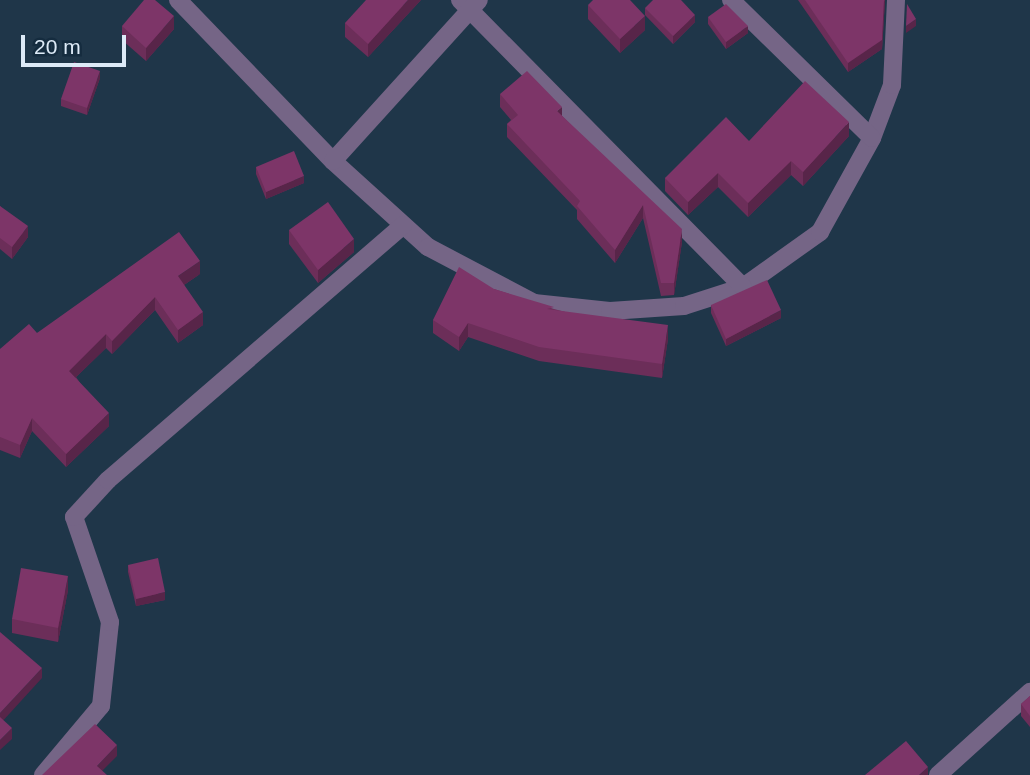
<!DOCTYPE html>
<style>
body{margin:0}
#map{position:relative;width:1030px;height:775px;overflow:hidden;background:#1f3649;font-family:Helvetica,sans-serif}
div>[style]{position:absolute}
.street>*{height:18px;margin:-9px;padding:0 9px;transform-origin:9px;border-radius:9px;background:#756586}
.wall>*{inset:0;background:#6c2e59}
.shaded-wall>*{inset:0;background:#582549}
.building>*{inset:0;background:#7d3568}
span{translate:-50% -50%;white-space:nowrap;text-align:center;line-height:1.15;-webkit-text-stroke:6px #152c3f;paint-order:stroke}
.scale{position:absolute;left:21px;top:35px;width:105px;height:32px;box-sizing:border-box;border:4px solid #ddeaf7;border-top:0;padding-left:9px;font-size:21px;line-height:24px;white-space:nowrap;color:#ddeaf7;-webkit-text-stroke:5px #152c3f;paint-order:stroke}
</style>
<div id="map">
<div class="street">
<i style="left:178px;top:0;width:223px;rotate:46.1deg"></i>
<i style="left:333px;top:161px;width:128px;rotate:42.2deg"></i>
<i style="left:428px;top:247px;width:120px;rotate:27.8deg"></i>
<i style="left:534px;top:303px;width:76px;rotate:6deg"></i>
<i style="left:610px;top:311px;width:74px;rotate:-3.9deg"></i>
<i style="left:684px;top:306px;width:62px;rotate:-17.9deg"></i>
<i style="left:743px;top:287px;width:95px;rotate:-35.5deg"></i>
<i style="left:820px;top:232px;width:107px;rotate:-61deg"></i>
<i style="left:872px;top:138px;width:57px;rotate:-69.3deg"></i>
<i style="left:892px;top:85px;width:85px;rotate:-87.3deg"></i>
<i style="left:460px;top:0;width:403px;rotate:45.4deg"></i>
<i style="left:731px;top:0;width:197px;rotate:44.4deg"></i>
<i style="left:333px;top:161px;width:217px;rotate:-47.8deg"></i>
<i style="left:43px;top:775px;width:90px;rotate:-50deg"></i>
<i style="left:101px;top:706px;width:84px;rotate:-83.9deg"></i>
<i style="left:110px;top:622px;width:111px;rotate:-108.9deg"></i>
<i style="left:74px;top:517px;width:50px;rotate:-47.4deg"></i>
<i style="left:108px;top:480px;width:390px;rotate:-40.8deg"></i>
<i style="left:938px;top:775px;width:124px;rotate:-42.1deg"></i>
</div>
<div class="wall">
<i style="clip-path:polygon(421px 0,368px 57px,345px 37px,345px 23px)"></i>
<i style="clip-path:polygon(798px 0,885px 0,882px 49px,848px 72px)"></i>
<i style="clip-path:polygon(588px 5px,645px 30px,620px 53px,588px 19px)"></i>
<i style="clip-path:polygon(645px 8px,695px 22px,673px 44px,645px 15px)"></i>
<i style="clip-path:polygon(708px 17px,748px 33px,726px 49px,708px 24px)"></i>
<i style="clip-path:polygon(122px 26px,174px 29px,146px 61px,122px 40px)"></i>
<i style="clip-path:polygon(100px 78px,87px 115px,61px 106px,61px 99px)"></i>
<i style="clip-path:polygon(500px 94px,562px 116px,682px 242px,674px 295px,661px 296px,643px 218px,615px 263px,577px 219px,577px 210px,507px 137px,507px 124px,511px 120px,500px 107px)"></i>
<i style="clip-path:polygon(849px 136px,803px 186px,791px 175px,748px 217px,718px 187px,688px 215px,665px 191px,665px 178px,749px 141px)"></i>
<i style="clip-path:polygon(256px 167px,304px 183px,266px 199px,256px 174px)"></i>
<i style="clip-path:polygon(0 206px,28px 237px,12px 259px,0 249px)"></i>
<i style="clip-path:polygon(289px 230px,354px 252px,318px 283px,289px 244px)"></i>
<i style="clip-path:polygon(200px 274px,184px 285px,203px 325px,178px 343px,155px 310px,112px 354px,106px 348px,76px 377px,109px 426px,66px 467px,32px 431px,20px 458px,0 450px,0 349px,37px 333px)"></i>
<i style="clip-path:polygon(494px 289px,554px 309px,668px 339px,662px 378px,539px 361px,468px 337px,459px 351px,433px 333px,433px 320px)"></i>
<i style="clip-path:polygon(711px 305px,781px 318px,726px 346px,711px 313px)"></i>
<i style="clip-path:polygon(128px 565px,165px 600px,136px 606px,128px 572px)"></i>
<i style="clip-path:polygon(68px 590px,58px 642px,12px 633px,12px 619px)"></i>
<i style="clip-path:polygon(1030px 696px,1030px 727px,1021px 716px,1021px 704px)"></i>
</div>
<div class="shaded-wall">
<i style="clip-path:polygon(408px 0,421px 0,368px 57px,368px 44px)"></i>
<i style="clip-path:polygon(885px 0,882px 49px,848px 72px,848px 63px)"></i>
<i style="clip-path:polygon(695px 15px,695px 22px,673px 44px,673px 36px)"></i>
<i style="clip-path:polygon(174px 16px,174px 29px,146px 61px,146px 48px)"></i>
<i style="clip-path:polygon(645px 16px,645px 30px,620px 53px,620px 39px)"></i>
<i style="clip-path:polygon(916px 19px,916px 26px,906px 33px,906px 26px)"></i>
<i style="clip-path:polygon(748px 26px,748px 33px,726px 49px,726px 42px)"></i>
<i style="clip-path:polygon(100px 71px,100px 78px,87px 115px,87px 108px)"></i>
<i style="clip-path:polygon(562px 107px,562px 120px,557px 111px)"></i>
<i style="clip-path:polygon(849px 122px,849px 136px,803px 186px,803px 172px)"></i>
<i style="clip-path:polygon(791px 161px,791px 175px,748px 217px,748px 203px)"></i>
<i style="clip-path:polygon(718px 173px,718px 187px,688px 215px,688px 202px)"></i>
<i style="clip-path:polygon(304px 176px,304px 183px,266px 199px,266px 192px)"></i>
<i style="clip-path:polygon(643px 205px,643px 218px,615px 263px,615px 250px)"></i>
<i style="clip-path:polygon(28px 226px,28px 237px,12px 259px,12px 247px)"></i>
<i style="clip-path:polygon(682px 229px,682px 242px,674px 295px,674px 283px)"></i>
<i style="clip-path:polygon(354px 239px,354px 252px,318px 283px,318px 270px)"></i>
<i style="clip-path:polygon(200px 261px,200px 274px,178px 289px,178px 276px)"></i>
<i style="clip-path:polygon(155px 297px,155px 310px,112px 354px,112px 341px)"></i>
<i style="clip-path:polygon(781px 310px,781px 318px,726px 346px,726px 339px)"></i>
<i style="clip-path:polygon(203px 312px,203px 325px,178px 343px,178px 330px)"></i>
<i style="clip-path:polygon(468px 323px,468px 337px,459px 351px,459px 337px)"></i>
<i style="clip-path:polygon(668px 325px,668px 339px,662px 378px,662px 364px)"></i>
<i style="clip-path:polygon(106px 334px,106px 348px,69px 384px,69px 371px)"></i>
<i style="clip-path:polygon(109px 413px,109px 426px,66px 467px,66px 454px)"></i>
<i style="clip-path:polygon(32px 418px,32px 431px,20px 458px,20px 445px)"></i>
<i style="clip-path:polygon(68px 576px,68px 590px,58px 642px,58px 628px)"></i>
<i style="clip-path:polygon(165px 592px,165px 600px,136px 606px,136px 599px)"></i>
<i style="clip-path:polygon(42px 668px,42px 678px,0 724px,0 713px)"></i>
<i style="clip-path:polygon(12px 728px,12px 739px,0 750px,0 740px)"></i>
<i style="clip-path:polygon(117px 745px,117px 756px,98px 775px,97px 766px)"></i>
<i style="clip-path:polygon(928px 767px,928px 775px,919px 775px)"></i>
</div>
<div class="building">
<i style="clip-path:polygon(144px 0,155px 0,174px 16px,146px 48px,122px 26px)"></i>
<i style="clip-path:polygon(366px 0,408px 0,368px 44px,345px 23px)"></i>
<i style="clip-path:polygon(593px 0,630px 0,645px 16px,620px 39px,588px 5px)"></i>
<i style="clip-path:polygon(653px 0,681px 0,695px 15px,673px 36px,645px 8px)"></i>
<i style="clip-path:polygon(805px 0,884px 0,882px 40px,848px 63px)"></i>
<i style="clip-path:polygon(726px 4px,748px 26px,726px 42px,708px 17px)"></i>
<i style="clip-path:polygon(907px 4px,916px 19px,906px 26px)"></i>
<i style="clip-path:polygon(74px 62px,100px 71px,87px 108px,61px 99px)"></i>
<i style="clip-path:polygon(527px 71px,562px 107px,557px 111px,682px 229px,674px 283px,661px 283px,643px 205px,615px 250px,577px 206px,580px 201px,507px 124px,518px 115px,500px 94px)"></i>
<i style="clip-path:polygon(805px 81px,849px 122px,803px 172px,791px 161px,748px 203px,718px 173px,688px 202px,665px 178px,726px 117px,749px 141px)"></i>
<i style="clip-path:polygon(294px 151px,304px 176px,266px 192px,256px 167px)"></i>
<i style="clip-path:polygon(328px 202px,354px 239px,318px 270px,289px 230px)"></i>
<i style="clip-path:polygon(0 206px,28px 226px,12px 247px,0 238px)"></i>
<i style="clip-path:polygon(179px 232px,200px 261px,178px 276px,203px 312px,178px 330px,155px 297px,112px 341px,106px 334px,69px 371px,109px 413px,66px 454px,32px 418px,20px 445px,0 437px,0 349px,29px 324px,37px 333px)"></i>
<i style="clip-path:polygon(459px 267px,494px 289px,554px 307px,547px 309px,668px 325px,662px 364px,539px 347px,468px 323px,459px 337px,433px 320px)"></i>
<i style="clip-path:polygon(767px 280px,781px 310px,726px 339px,711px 305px)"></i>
<i style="clip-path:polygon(158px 558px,165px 592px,136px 599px,128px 565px)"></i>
<i style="clip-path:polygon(21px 568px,68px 576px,58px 628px,12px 619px)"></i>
<i style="clip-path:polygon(0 632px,42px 668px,0 713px)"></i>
<i style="clip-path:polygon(1030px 696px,1030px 716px,1021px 704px)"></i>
<i style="clip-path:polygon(0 717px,12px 728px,0 740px)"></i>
<i style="clip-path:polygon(95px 724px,117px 745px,97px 766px,107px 775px,42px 775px)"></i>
<i style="clip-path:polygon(906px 741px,928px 767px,919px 775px,865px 775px)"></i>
</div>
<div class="scale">20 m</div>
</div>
